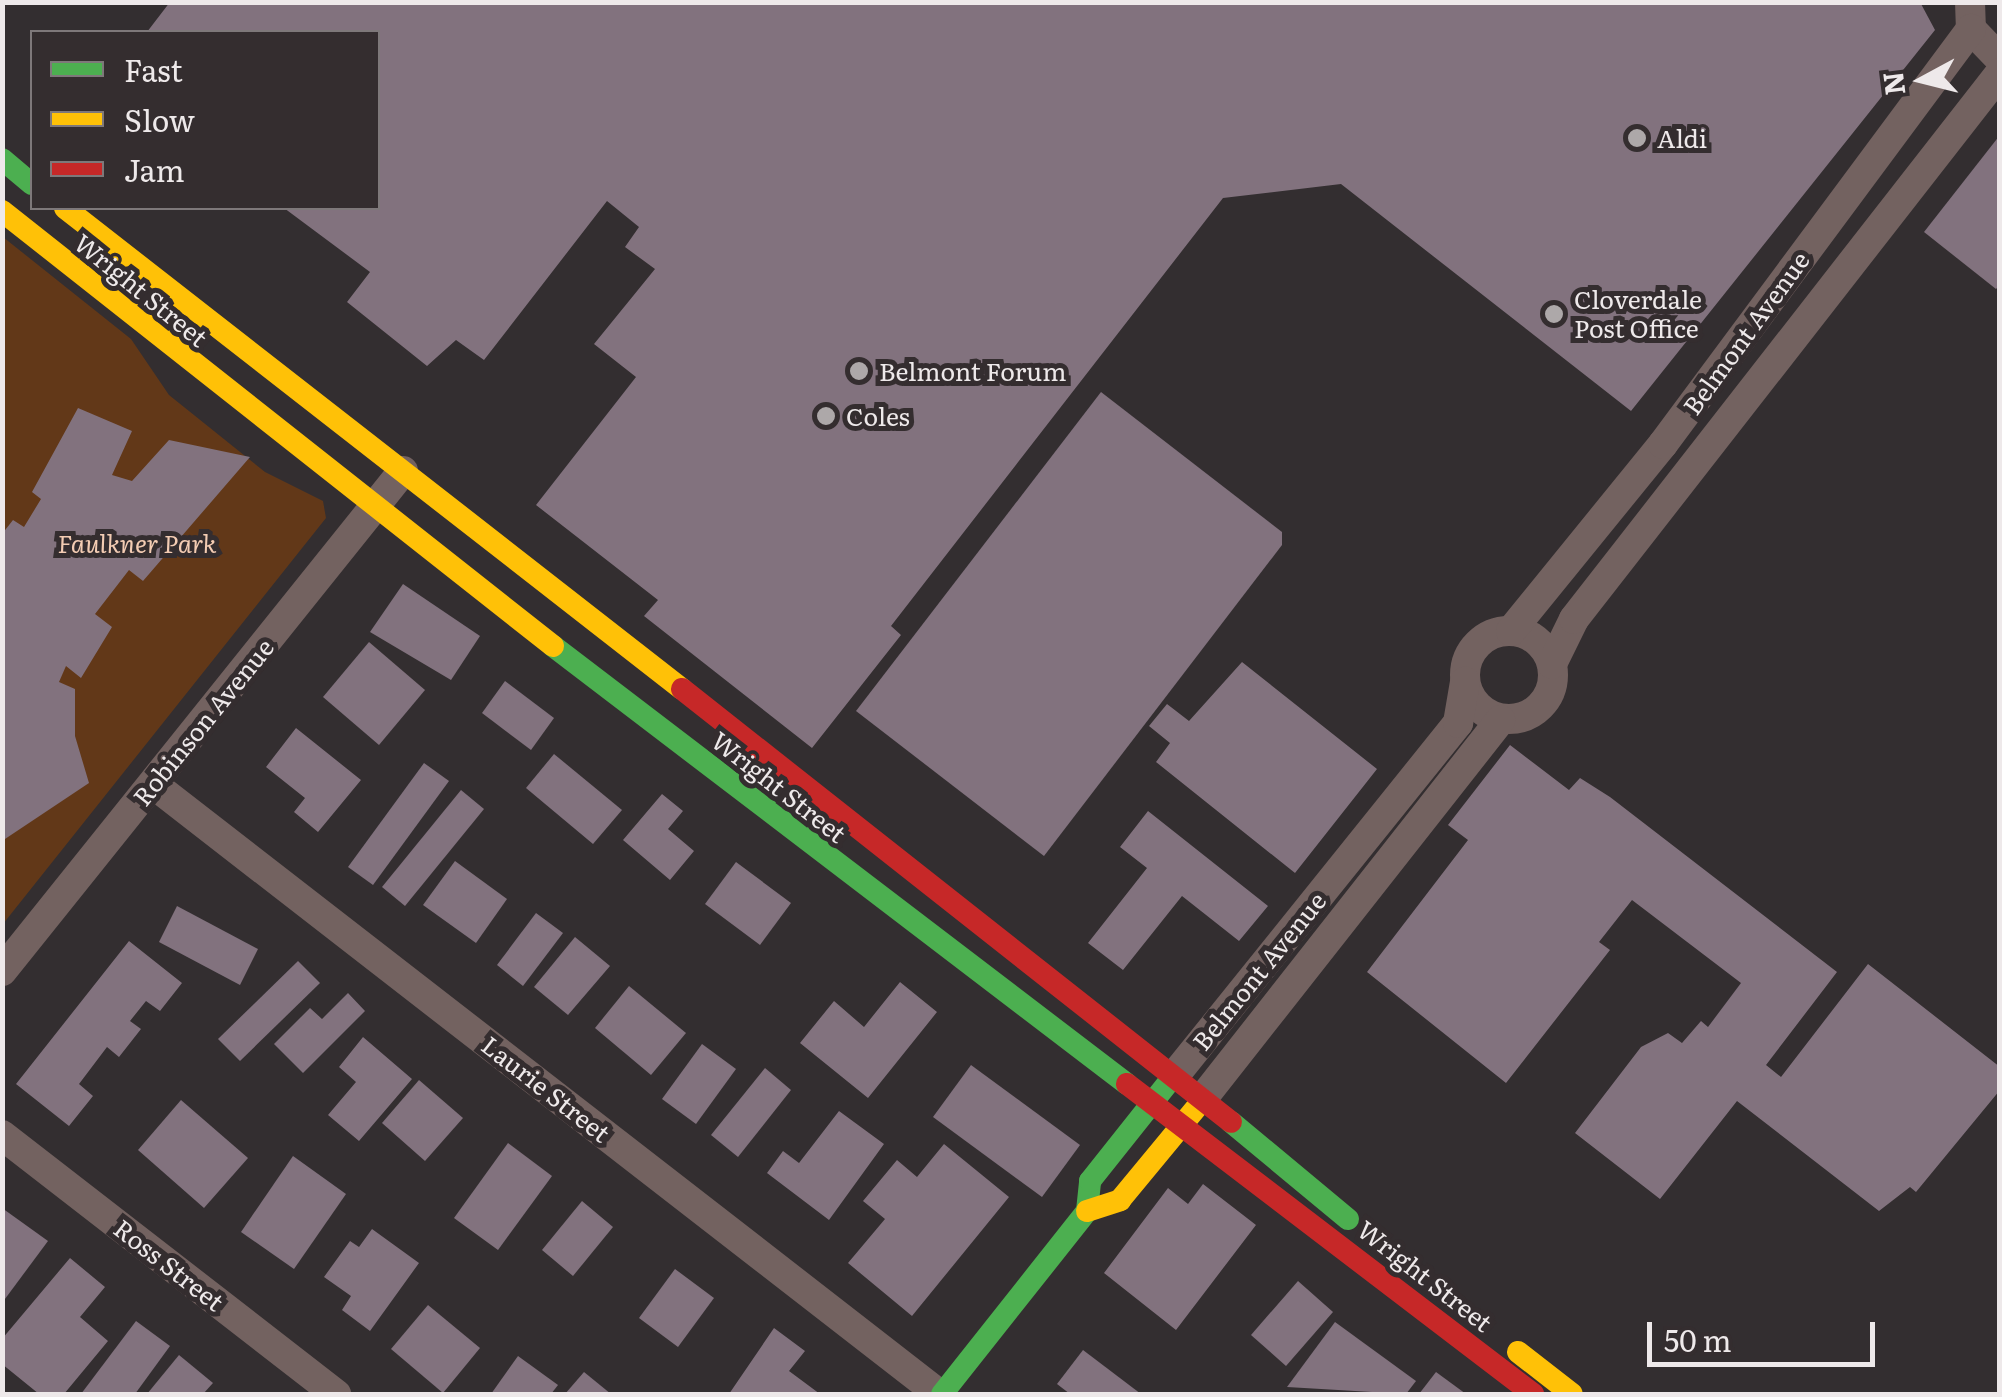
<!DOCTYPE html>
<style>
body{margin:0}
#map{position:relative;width:2002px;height:1397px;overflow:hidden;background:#332e30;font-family:Literata,serif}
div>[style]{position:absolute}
.green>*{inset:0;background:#623818}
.building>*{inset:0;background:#82727e}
.street>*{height:30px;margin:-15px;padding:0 15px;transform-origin:15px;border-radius:15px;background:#736260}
.street>.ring{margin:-15px;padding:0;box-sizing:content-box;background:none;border:30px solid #736260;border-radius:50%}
.fast>*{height:22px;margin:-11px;padding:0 11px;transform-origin:11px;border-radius:11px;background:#4caf50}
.slow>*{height:22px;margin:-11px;padding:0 11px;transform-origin:11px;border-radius:11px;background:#ffc107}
.jam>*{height:22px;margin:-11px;padding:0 11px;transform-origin:11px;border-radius:11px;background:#c62828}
.dots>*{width:28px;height:28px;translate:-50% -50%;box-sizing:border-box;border:5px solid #342d2f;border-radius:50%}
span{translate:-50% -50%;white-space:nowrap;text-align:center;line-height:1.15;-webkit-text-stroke:10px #342d2f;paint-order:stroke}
.poi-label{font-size:25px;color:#eee9ea}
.left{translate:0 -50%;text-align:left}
.street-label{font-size:25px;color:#eee9ea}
.park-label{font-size:25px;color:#f3ccb3;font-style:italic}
.frame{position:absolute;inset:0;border:5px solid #eee9ea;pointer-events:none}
.legend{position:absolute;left:30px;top:30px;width:350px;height:180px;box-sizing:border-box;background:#342d2f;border:2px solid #7e787a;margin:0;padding:12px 18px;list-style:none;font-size:30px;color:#eee9ea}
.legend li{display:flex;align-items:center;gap:20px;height:50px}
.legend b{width:50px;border:2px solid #7e787a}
.north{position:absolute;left:1872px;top:30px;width:100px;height:100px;-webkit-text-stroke:8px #342d2f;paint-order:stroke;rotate:263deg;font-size:28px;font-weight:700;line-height:40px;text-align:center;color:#eee9ea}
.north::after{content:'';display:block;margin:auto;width:35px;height:45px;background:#eee9ea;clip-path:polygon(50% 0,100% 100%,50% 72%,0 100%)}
.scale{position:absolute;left:1647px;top:1322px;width:228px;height:45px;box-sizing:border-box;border:5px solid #eee9ea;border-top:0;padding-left:12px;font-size:30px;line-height:35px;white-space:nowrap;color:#eee9ea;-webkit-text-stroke:8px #342d2f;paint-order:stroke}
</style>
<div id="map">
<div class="green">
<i style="clip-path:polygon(3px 237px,131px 339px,169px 395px,265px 472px,323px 501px,326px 518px,3px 924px)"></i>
</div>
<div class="building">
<i style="clip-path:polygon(170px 2px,1920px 2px,1935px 30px,1631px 411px,1341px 184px,1223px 198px,891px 626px,901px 635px,812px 748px,644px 616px,658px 600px,536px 505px,636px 377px,594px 344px,655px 269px,625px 247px,639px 227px,607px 201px,484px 360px,456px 340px,427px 366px,347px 302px,370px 272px,284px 208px,378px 208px,378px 32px,147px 32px)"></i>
<i style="clip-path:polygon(2000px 135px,2000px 285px,1996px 289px,1924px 232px)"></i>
<i style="clip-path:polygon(1101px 392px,1282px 532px,1282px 545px,1044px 856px,856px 711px)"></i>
<i style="clip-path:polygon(78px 408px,132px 431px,112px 475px,132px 481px,169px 440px,250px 457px,143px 581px,129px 570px,95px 614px,112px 627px,81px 678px,66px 666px,59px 682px,75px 689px,75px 736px,89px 783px,2px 841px,2px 534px,13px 520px,24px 527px,41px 499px,32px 492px)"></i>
<i style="clip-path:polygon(403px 584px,480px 636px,451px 680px,370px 632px)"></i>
<i style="clip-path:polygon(369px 642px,425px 690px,379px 745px,323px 697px)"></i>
<i style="clip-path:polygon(1242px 662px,1377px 769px,1295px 873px,1156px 762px,1170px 743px,1149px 726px,1167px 704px,1189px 721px)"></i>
<i style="clip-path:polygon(505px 681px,554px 718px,531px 750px,482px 713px)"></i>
<i style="clip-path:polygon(296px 728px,361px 780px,318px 832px,294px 812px,305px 798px,266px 767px)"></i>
<i style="clip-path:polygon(1510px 745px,1569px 790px,1580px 778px,1610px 797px,1837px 972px,1766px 1065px,1781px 1077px,1868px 964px,2000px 1067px,2000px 1090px,1916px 1192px,1910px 1187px,1879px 1211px,1737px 1101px,1660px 1199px,1575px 1133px,1641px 1047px,1668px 1033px,1682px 1043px,1701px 1021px,1708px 1027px,1741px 983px,1632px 900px,1599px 942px,1610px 950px,1506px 1083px,1367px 972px,1468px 840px,1448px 825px)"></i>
<i style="clip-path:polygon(554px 754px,622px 810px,593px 844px,526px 788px)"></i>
<i style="clip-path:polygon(424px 763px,449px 781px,373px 885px,348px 867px)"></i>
<i style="clip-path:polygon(461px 790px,484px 809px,405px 906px,382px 887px)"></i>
<i style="clip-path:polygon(662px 794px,683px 811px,668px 829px,694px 851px,670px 880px,623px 840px)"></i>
<i style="clip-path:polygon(1148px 811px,1268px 906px,1239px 941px,1182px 896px,1123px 970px,1088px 943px,1147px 868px,1120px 847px)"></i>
<i style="clip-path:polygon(455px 861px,507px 899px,476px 943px,423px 905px)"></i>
<i style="clip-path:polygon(736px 862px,791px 903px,760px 945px,705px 904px)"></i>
<i style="clip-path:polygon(177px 906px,258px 949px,240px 985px,159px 942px)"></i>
<i style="clip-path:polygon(536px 913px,563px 933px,523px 986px,497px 965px)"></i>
<i style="clip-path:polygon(575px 937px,610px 966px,568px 1015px,534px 987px)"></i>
<i style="clip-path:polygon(129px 941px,182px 983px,160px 1011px,146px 1001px,130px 1021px,141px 1029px,119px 1057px,107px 1047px,79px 1084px,93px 1096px,69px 1126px,16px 1084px)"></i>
<i style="clip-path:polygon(298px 961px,320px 983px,240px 1061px,218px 1039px)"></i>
<i style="clip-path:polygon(900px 982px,937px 1012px,868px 1098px,800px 1043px,834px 1001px,864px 1027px)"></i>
<i style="clip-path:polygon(629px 986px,686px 1033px,651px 1075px,595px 1028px)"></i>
<i style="clip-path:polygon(348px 993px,365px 1011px,303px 1073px,274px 1044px,310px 1008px,322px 1019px)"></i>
<i style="clip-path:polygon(363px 1037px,412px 1079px,359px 1141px,328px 1115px,356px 1082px,339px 1067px)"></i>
<i style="clip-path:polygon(702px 1044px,736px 1069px,696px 1124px,662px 1099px)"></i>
<i style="clip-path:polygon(971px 1065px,1080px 1145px,1042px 1197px,933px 1117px)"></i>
<i style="clip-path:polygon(765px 1068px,791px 1090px,738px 1157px,711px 1135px)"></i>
<i style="clip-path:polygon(419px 1080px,463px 1118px,425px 1161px,382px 1123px)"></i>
<i style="clip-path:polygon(181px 1100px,248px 1158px,204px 1208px,138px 1150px)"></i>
<i style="clip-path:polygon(839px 1111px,884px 1144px,829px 1220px,767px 1173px,783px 1151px,799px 1163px)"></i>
<i style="clip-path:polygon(508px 1143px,552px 1176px,498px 1250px,454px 1218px)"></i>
<i style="clip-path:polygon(944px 1144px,1009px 1197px,912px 1316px,848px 1263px,885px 1219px,863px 1201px,897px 1160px,917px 1177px)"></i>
<i style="clip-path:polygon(293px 1156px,346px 1194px,294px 1269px,241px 1232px)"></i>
<i style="clip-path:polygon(1203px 1184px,1256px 1225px,1176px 1330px,1104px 1273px,1168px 1188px,1188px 1204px)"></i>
<i style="clip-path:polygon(582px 1201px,613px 1227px,573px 1276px,542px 1250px)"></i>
<i style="clip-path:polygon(2px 1208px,48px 1241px,2px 1303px)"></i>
<i style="clip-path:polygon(372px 1229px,419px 1263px,370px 1331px,342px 1310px,351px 1296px,324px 1277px,350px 1241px,359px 1247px)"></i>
<i style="clip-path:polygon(70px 1258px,105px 1287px,80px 1317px,108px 1341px,64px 1394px,39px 1394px,2px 1364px,2px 1339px)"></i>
<i style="clip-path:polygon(675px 1269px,714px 1298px,678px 1347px,639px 1318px)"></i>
<i style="clip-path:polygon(1298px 1281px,1333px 1312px,1286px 1366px,1251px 1335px)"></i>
<i style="clip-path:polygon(428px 1305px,480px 1348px,443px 1393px,391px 1349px)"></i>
<i style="clip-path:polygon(136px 1321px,170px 1346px,135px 1394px,81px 1394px)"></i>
<i style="clip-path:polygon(1335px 1322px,1416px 1381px,1406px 1394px,1287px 1387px)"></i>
<i style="clip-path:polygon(774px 1328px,805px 1351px,789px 1371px,820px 1394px,729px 1394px)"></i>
<i style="clip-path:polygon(1083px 1350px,1141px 1394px,1070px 1394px,1057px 1384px)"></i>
<i style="clip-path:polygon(179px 1355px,213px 1383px,203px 1394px,147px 1394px)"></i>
<i style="clip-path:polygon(518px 1356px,558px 1385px,551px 1394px,491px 1394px)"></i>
<i style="clip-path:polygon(584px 1372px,611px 1394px,565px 1394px)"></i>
<i style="clip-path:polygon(1436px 1372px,1466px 1394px,1419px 1394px)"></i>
</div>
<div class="street">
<i style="left:1970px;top:2px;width:27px;rotate:88deg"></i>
<i style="left:1971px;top:29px;width:42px;rotate:46deg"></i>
<i class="ring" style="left:1465px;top:631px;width:58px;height:58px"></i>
<i style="left:1511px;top:631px;width:241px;rotate:-50.9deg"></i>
<i style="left:1663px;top:444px;width:517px;rotate:-53.42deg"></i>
<i style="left:1552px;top:664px;width:50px;rotate:-63.9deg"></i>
<i style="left:1574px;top:619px;width:693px;rotate:-52.04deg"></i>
<i style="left:153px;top:784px;width:995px;rotate:37.81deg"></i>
<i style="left:2px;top:971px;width:641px;rotate:-51.27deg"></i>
<i style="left:1175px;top:1075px;width:452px;rotate:-51.2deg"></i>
<i style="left:1458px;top:723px;width:42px;rotate:-80.3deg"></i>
<i style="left:1203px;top:1098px;width:481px;rotate:-51.8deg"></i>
<i style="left:2px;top:1135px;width:423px;rotate:37.8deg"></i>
</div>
<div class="fast">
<i style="left:2px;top:159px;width:39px;rotate:40deg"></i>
<i style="left:553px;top:646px;width:722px;rotate:37.35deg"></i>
<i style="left:1231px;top:1122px;width:152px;rotate:39.7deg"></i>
<i style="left:942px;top:1394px;width:233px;rotate:-51.6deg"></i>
<i style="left:1087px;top:1211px;width:30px;rotate:-84deg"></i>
<i style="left:1090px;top:1181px;width:125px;rotate:-51.5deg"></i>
</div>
<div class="slow">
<i style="left:65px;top:208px;width:782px;rotate:37.94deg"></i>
<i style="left:2px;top:211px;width:702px;rotate:38.29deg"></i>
<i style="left:1087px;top:1211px;width:35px;rotate:-18deg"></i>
<i style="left:1120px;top:1200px;width:119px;rotate:-50.4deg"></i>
<i style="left:1518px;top:1352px;width:68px;rotate:37.9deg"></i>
</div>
<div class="jam">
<i style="left:682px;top:689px;width:699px;rotate:38.26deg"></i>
<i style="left:1127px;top:1084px;width:511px;rotate:37.36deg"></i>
</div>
<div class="dots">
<i style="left:1637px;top:138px;background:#ada8a9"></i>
<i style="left:1554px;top:314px;background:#ada8a9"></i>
<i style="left:859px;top:371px;background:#ada8a9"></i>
<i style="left:826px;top:416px;background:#ada8a9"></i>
</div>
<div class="poi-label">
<span class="left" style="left:1657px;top:138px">Aldi</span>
<span class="left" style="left:1574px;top:314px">Cloverdale<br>Post Office</span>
<span class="left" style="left:879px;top:371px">Belmont Forum</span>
<span class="left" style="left:846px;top:416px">Coles</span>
</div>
<div class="street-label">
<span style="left:141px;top:290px;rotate:39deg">Wright Street</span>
<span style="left:1746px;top:333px;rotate:-54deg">Belmont Avenue</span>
<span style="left:203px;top:722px;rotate:-51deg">Robinson Avenue</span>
<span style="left:779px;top:787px;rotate:38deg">Wright Street</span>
<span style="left:1259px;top:971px;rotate:-51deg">Belmont Avenue</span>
<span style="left:546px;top:1089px;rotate:38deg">Laurie Street</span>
<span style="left:169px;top:1265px;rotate:38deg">Ross Street</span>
<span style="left:1425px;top:1276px;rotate:38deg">Wright Street</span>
</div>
<div class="park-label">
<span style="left:137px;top:543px">Faulkner Park</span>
</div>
<div class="frame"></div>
<ul class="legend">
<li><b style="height:12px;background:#4caf50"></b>Fast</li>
<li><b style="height:12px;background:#ffc107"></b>Slow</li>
<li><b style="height:12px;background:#c62828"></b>Jam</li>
</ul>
<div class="north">N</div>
<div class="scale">50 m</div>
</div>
